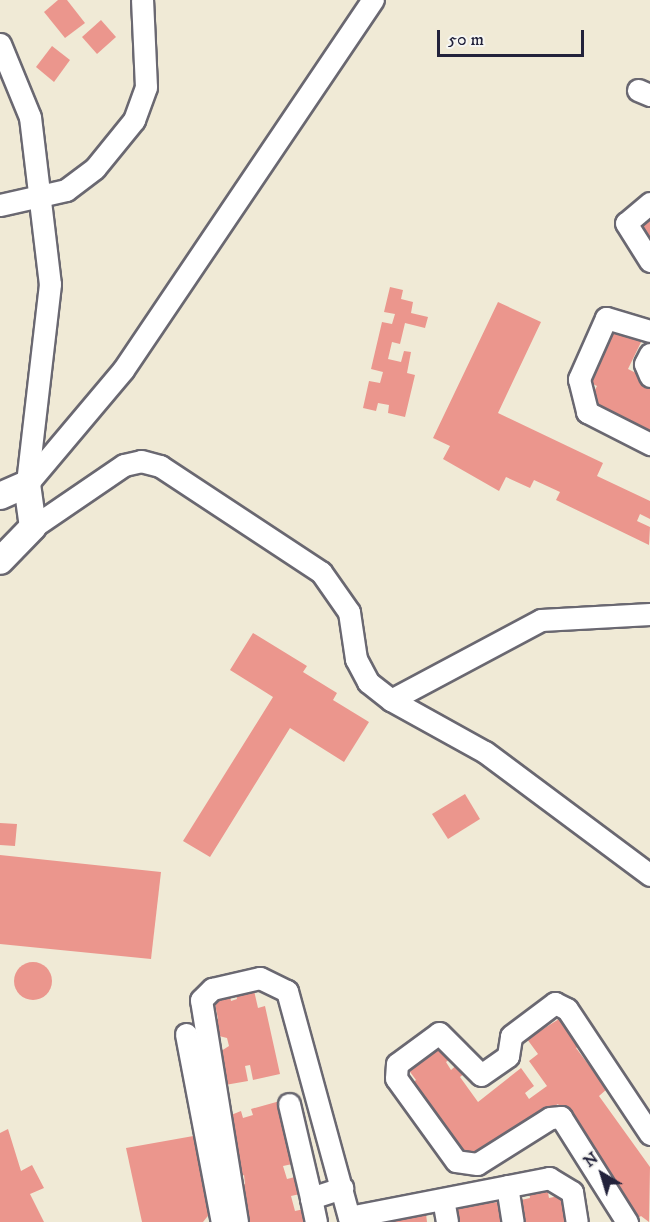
<!DOCTYPE html>
<style>
body{margin:0}
#map{position:relative;width:650px;height:1222px;overflow:hidden;background:#f0ead6;font-family:"IM FELL DW Pica",serif}
div>[style]{position:absolute}
.building>*{inset:0;background:#eb968d}
.round{border-radius:50%}
.roads{filter:drop-shadow(2px 0 #6a6871) drop-shadow(-2px 0 #6a6871) drop-shadow(0 2px #6a6871) drop-shadow(0 -2px #6a6871)}
.minor>*{height:21px;margin:-10.5px;padding:0 10.5px;transform-origin:10.5px;border-radius:10.5px;background:#fff}
.tertiary>*{height:26px;margin:-13px;padding:0 13px;transform-origin:13px;border-radius:13px;background:#fff}
span{translate:-50% -50%;white-space:nowrap;text-align:center;line-height:1.15;-webkit-text-stroke:5px #f6f6f2;paint-order:stroke}
.north{position:absolute;left:572px;top:1144px;width:60px;height:60px;-webkit-text-stroke:4px #f6f6f2;paint-order:stroke;rotate:322deg;font-size:16px;font-weight:700;line-height:24px;text-align:center;color:#22223b}
.north::after{content:'';display:block;margin:auto;width:21px;height:27px;background:#22223b;clip-path:polygon(50% 0,100% 100%,50% 72%,0 100%)}
.scale{position:absolute;left:437px;top:30px;width:147px;height:27px;box-sizing:border-box;border:3px solid #22223b;border-top:0;padding-left:8px;font-size:18px;line-height:21px;white-space:nowrap;color:#22223b;-webkit-text-stroke:4px #f6f6f2;paint-order:stroke}
</style>
<div id="map">
<div class="building">
<i style="clip-path:polygon(58px 0,67px 0,85px 23px,65px 38px,44px 12px)"></i>
<i style="clip-path:polygon(101px 20px,116px 37px,97px 54px,82px 37px)"></i>
<i style="clip-path:polygon(52px 46px,70px 60px,54px 82px,36px 67px)"></i>
<i style="clip-path:polygon(650px 214px,650px 237px,647px 239px,636px 223px)"></i>
<i style="clip-path:polygon(390px 287px,403px 290px,401px 299px,413px 302px,411px 313px,428px 317px,425px 328px,405px 323px,400px 344px,392px 342px,388px 359px,401px 362px,404px 351px,411px 352px,407px 373px,415px 375px,405px 417px,388px 413px,389px 405px,378px 403px,376px 411px,363px 408px,369px 381px,380px 383px,383px 372px,371px 369px,382px 322px,392px 324px,395px 314px,384px 312px)"></i>
<i style="clip-path:polygon(498px 302px,541px 322px,498px 413px,603px 463px,597px 476px,650px 501px,650px 519px,640px 514px,637px 521px,650px 527px,649px 545px,556px 500px,560px 492px,534px 480px,530px 488px,506px 477px,499px 491px,443px 459px,450px 446px,433px 438px)"></i>
<i style="clip-path:polygon(610px 323px,643px 338px,628px 369px,650px 380px,650px 435px,587px 405px,597px 386px,582px 379px)"></i>
<i style="clip-path:polygon(253px 633px,307px 666px,303px 672px,337px 693px,333px 700px,369px 722px,344px 762px,290px 728px,210px 857px,183px 841px,273px 697px,230px 670px)"></i>
<i style="clip-path:polygon(465px 794px,480px 819px,448px 839px,432px 814px)"></i>
<i style="clip-path:polygon(0 823px,17px 824px,15px 846px,0 845px)"></i>
<i style="clip-path:polygon(0 855px,161px 872px,151px 959px,0 944px)"></i>
<i class="round" style="left:14px;top:962px;width:38px;height:38px"></i>
<i style="clip-path:polygon(253px 986px,258px 1008px,265px 1006px,280px 1074px,253px 1080px,250px 1065px,245px 1066px,248px 1081px,225px 1085px,218px 1053px,229px 1046px,227px 1038px,215px 1035px,212px 1021px,218px 1019px,213px 994px,229px 991px,231px 1001px,237px 999px,235px 989px)"></i>
<i style="clip-path:polygon(567px 1014px,582px 1045px,576px 1048px,607px 1089px,599px 1096px,650px 1167px,649px 1222px,641px 1216px,633px 1221px,558px 1104px,472px 1157px,456px 1147px,412px 1083px,416px 1080px,405px 1065px,434px 1044px,439px 1050px,446px 1045px,454px 1056px,446px 1062px,451px 1070px,459px 1063px,466px 1072px,460px 1077px,478px 1102px,521px 1068px,534px 1086px,525px 1093px,529px 1099px,547px 1086px,529px 1061px,538px 1054px,527px 1039px)"></i>
<i style="clip-path:polygon(280px 1101px,297px 1163px,283px 1166px,287px 1179px,295px 1177px,300px 1194px,291px 1196px,295px 1211px,304px 1209px,308px 1222px,245px 1222px,239px 1186px,245px 1184px,244px 1175px,237px 1178px,226px 1117px,241px 1111px,243px 1118px,253px 1115px,251px 1109px)"></i>
<i style="clip-path:polygon(8px 1129px,21px 1171px,32px 1165px,44px 1188px,30px 1194px,44px 1222px,0 1222px,0 1133px)"></i>
<i style="clip-path:polygon(199px 1135px,212px 1211px,203px 1222px,142px 1222px,126px 1148px)"></i>
<i style="clip-path:polygon(547px 1187px,549px 1198px,569px 1194px,567px 1222px,524px 1222px,521px 1200px,530px 1198px,529px 1191px)"></i>
<i style="clip-path:polygon(492px 1196px,493px 1203px,502px 1201px,505px 1222px,452px 1222px,450px 1209px,462px 1207px,461px 1202px)"></i>
<i style="clip-path:polygon(394px 1212px,396px 1220px,426px 1214px,427px 1222px,377px 1222px)"></i>
</div>
<div class="roads">
<div class="minor">
<i style="left:0;top:44px;width:79px;rotate:67.7deg"></i>
<i style="left:30px;top:117px;width:168px;rotate:83.2deg"></i>
<i style="left:50px;top:284px;width:201px;rotate:96.6deg"></i>
<i style="left:638px;top:90px;width:13px;rotate:23deg"></i>
<i style="left:650px;top:203px;width:31px;rotate:140deg"></i>
<i style="left:626px;top:223px;width:45px;rotate:57.7deg"></i>
<i style="left:0;top:205px;width:68px;rotate:-12.8deg"></i>
<i style="left:66px;top:190px;width:36px;rotate:-37deg"></i>
<i style="left:95px;top:168px;width:62px;rotate:-50.9deg"></i>
<i style="left:134px;top:120px;width:35px;rotate:-70deg"></i>
<i style="left:146px;top:87px;width:87px;rotate:-92.6deg"></i>
<i style="left:650px;top:331px;width:46px;rotate:-163.5deg"></i>
<i style="left:606px;top:318px;width:67px;rotate:113.9deg"></i>
<i style="left:579px;top:379px;width:34px;rotate:76deg"></i>
<i style="left:587px;top:412px;width:71px;rotate:26.9deg"></i>
<i style="left:650px;top:354px;width:11px;rotate:117deg"></i>
<i style="left:645px;top:364px;width:13px;rotate:67deg"></i>
<i style="left:27px;top:484px;width:149px;rotate:-49.9deg"></i>
<i style="left:123px;top:370px;width:447px;rotate:-56deg"></i>
<i style="left:33px;top:527px;width:110px;rotate:-34.3deg"></i>
<i style="left:124px;top:465px;width:17px;rotate:-13deg"></i>
<i style="left:141px;top:461px;width:20px;rotate:15deg"></i>
<i style="left:160px;top:466px;width:193px;rotate:33.4deg"></i>
<i style="left:321px;top:572px;width:49px;rotate:55deg"></i>
<i style="left:349px;top:612px;width:48px;rotate:81.5deg"></i>
<i style="left:356px;top:659px;width:26px;rotate:62deg"></i>
<i style="left:368px;top:682px;width:29px;rotate:38deg"></i>
<i style="left:391px;top:700px;width:170px;rotate:-28.1deg"></i>
<i style="left:541px;top:620px;width:109px;rotate:-3.2deg"></i>
<i style="left:391px;top:700px;width:107px;rotate:29deg"></i>
<i style="left:485px;top:752px;width:206px;rotate:36.7deg"></i>
<i style="left:186px;top:1034px;width:191px;rotate:79.2deg"></i>
<i style="left:289px;top:1104px;width:97px;rotate:76.8deg"></i>
<i style="left:507px;top:1186px;width:36px;rotate:81deg"></i>
<i style="left:443px;top:1199px;width:23px;rotate:80deg"></i>
<i style="left:349px;top:1217px;width:204px;rotate:-11deg"></i>
<i style="left:549px;top:1178px;width:27px;rotate:31deg"></i>
<i style="left:572px;top:1192px;width:30px;rotate:81deg"></i>
<i style="left:237px;top:1222px;width:225px;rotate:-99.2deg"></i>
<i style="left:201px;top:1000px;width:16px;rotate:-45deg"></i>
<i style="left:212px;top:989px;width:49px;rotate:-12.9deg"></i>
<i style="left:260px;top:978px;width:30px;rotate:26deg"></i>
<i style="left:287px;top:991px;width:239px;rotate:74.7deg"></i>
<i style="left:316px;top:1222px;width:25px;rotate:-102deg"></i>
<i style="left:311px;top:1198px;width:33px;rotate:-18deg"></i>
<i style="left:627px;top:1222px;width:124px;rotate:-122.2deg"></i>
<i style="left:561px;top:1117px;width:11px;rotate:175deg"></i>
<i style="left:550px;top:1118px;width:86px;rotate:147.8deg"></i>
<i style="left:477px;top:1164px;width:21px;rotate:-172deg"></i>
<i style="left:456px;top:1161px;width:102px;rotate:-125.9deg"></i>
<i style="left:396px;top:1078px;width:14px;rotate:-86deg"></i>
<i style="left:397px;top:1064px;width:52px;rotate:-36.4deg"></i>
<i style="left:439px;top:1033px;width:59px;rotate:45deg"></i>
<i style="left:481px;top:1075px;width:33px;rotate:-35deg"></i>
<i style="left:508px;top:1056px;width:20px;rotate:-81deg"></i>
<i style="left:511px;top:1036px;width:55px;rotate:-36.9deg"></i>
<i style="left:555px;top:1003px;width:13px;rotate:27deg"></i>
<i style="left:567px;top:1009px;width:150px;rotate:56.4deg"></i>
</div>
<div class="tertiary">
<i style="left:0;top:496px;width:30px;rotate:-24deg"></i>
<i style="left:27px;top:484px;width:43px;rotate:82.1deg"></i>
<i style="left:33px;top:527px;width:47px;rotate:134.1deg"></i>
</div>
</div>
<div class="north">N</div>
<div class="scale">50 m</div>
</div>
